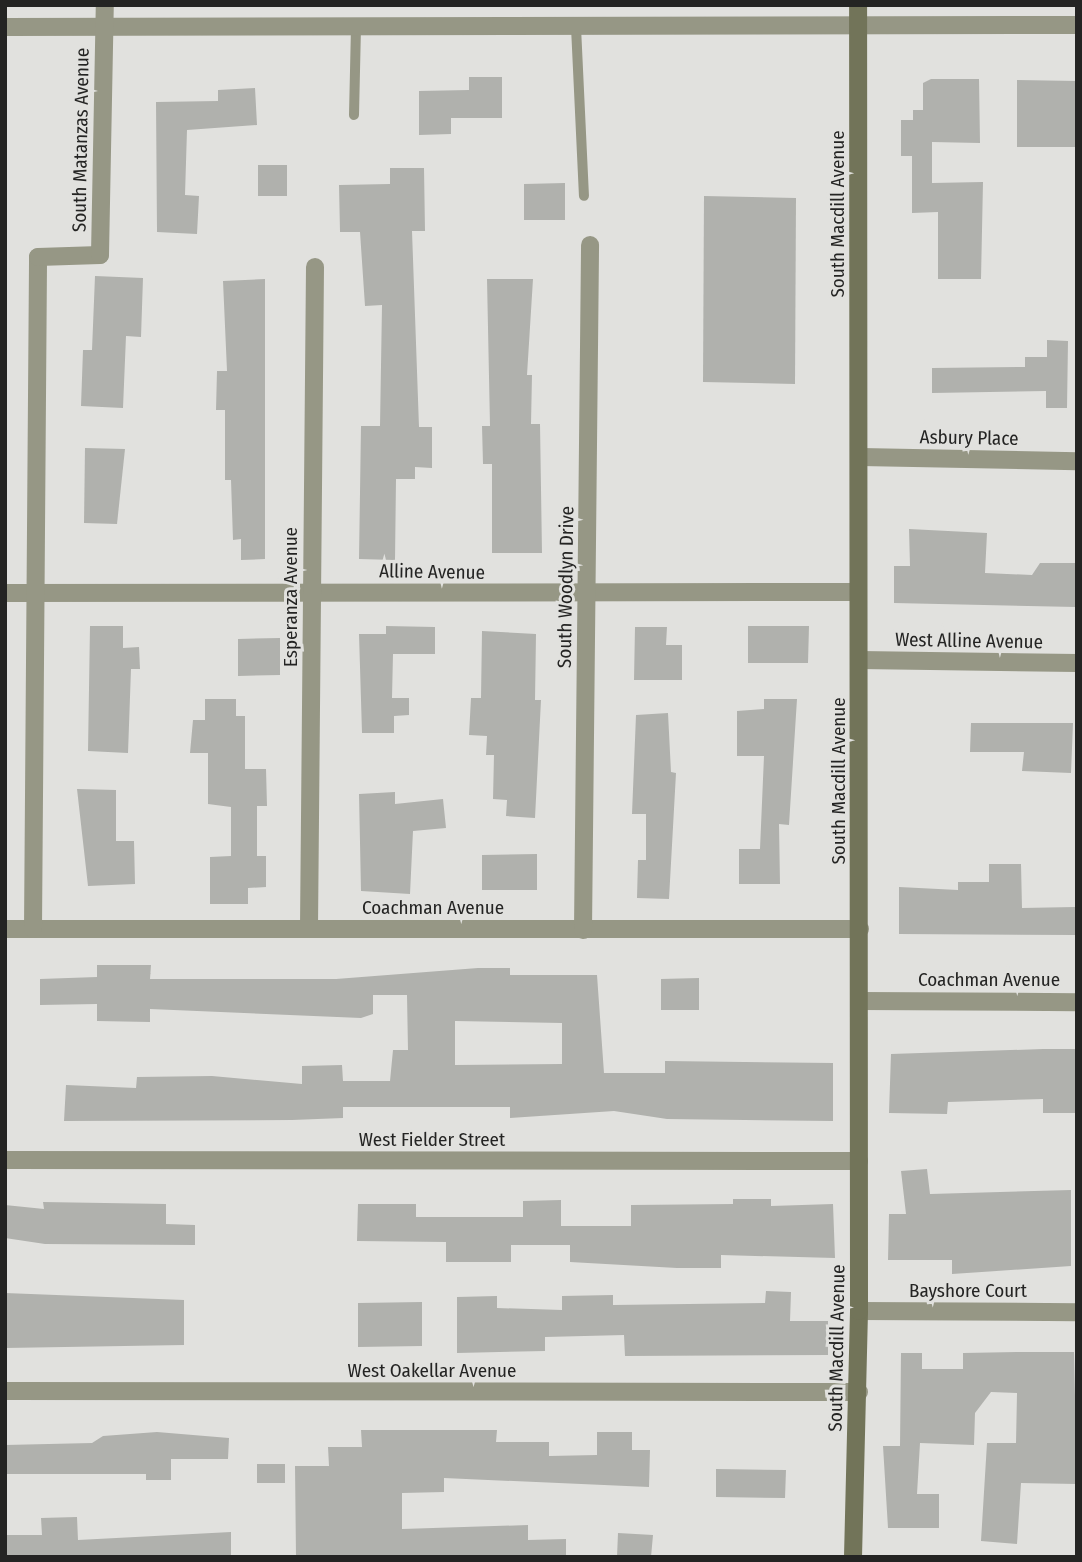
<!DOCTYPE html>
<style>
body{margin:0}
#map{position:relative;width:1082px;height:1562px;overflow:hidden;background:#e1e1de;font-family:"Fira Sans Condensed",sans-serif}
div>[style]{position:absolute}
.building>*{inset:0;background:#b0b1ad}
.lane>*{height:10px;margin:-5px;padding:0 5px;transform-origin:5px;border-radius:5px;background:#969785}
.street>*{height:18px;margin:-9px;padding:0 9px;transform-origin:9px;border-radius:9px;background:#969785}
.secondary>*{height:18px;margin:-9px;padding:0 9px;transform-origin:9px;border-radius:9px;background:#727459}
span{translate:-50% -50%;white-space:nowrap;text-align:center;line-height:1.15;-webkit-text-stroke:6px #e1e1de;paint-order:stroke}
.street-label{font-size:19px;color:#242423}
.frame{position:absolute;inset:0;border:7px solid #242423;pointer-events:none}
</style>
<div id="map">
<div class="building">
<i style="clip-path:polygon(469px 77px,502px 77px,502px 118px,451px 118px,451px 134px,419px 135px,419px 91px,469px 90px)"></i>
<i style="clip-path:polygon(931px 79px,979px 79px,980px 143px,932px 142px,932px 183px,983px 182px,981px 279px,938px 279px,938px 212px,912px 213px,912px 156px,901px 156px,901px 120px,913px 120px,913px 110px,923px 110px,923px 83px)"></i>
<i style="clip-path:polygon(1017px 80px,1077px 81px,1077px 147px,1017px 147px)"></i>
<i style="clip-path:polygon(255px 88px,257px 125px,187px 130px,185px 195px,199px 196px,197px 234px,157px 232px,156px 102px,218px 101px,218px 90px)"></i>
<i style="clip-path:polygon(258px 165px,287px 165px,287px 196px,258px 196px)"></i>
<i style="clip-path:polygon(390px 168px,424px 168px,425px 231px,412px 231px,419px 427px,432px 427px,432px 468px,415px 467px,415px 479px,396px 479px,395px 560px,359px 559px,361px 426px,380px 426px,382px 305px,365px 306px,360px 232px,340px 232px,339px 185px,390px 184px)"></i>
<i style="clip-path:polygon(565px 183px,565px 220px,524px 220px,524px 184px)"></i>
<i style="clip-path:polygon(704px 196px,796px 198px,795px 384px,703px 382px)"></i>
<i style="clip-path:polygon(95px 276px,143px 278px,141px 337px,126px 336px,123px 408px,81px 406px,83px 350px,92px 350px)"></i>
<i style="clip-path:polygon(265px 279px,265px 559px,241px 560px,241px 539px,233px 540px,231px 480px,225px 480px,225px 410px,216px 410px,217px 371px,227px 371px,223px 281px)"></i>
<i style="clip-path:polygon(487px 279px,533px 279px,527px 375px,532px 375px,531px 424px,540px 424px,542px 553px,492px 553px,492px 464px,483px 464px,482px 426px,490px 426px)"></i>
<i style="clip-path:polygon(1047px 340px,1068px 341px,1067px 408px,1046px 408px,1046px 391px,932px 393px,932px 368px,1025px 367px,1025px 357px,1047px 357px)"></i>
<i style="clip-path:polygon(85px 448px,125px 449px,117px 524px,84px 523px)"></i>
<i style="clip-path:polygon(909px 529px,987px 533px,985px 573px,1032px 575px,1040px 563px,1076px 563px,1076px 607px,894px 603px,894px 566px,910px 566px)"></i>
<i style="clip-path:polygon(90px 626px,123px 626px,123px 648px,139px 647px,140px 669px,131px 669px,128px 753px,88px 751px)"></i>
<i style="clip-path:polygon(386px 626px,435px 627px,435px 654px,393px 654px,392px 698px,409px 698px,409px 715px,394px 716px,394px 733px,362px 733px,359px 634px,386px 634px)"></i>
<i style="clip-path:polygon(748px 626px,809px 626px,808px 663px,748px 663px)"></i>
<i style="clip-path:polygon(635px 627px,667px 627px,666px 645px,682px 645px,682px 680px,634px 680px)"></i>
<i style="clip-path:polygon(482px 631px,536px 634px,535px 700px,541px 700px,535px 818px,506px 816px,507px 800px,493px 799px,494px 755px,486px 755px,487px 736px,469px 735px,471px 698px,481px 698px)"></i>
<i style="clip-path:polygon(280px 638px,280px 675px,238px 676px,238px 639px)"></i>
<i style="clip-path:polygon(205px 699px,236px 699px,236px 716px,245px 716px,245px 769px,266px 769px,267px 806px,257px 806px,257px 856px,266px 856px,266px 887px,248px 888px,248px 904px,210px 904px,210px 857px,231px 856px,231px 807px,208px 804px,208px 753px,190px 753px,193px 720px,205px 720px)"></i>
<i style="clip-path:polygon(764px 699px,797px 699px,789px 825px,779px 824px,780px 884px,739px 884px,739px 849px,760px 849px,764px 756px,737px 756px,737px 711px,764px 709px)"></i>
<i style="clip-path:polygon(668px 713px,671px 772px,676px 773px,669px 899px,637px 898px,638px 860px,646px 860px,646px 814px,632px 814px,636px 715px)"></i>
<i style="clip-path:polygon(971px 723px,1073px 723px,1071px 773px,1022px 771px,1024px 752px,970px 752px)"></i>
<i style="clip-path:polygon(77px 789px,116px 790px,116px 841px,134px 841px,135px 884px,88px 886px)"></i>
<i style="clip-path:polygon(395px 792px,395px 804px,443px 799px,446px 828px,413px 831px,410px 894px,361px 891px,359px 794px)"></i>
<i style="clip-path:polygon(537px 854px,537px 890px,482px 890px,482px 855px)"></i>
<i style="clip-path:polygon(989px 864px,1021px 864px,1022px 908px,1075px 907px,1076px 935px,899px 934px,899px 887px,958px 890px,958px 882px,989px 882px)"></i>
<i style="clip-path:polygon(evenodd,97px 965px,151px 965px,150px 979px,336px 979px,478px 968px,510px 968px,510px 975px,597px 975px,604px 1073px,665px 1073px,665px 1061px,833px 1063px,833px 1121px,667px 1119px,614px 1111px,510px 1118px,510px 1107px,343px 1107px,343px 1118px,292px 1120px,64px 1121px,66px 1085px,136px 1088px,137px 1077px,212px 1076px,302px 1084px,302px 1066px,342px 1065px,343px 1081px,390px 1081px,393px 1050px,408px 1050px,407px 995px,373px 995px,373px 1014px,361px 1018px,150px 1009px,150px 1022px,97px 1021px,97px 1004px,40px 1005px,40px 979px,97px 977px,97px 965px,455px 1021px,562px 1023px,562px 1064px,455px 1065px,455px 1021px)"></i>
<i style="clip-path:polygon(699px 978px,699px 1010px,661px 1010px,661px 979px)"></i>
<i style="clip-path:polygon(1043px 1049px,1077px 1049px,1077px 1113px,1043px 1113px,1043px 1099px,948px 1102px,947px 1114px,889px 1113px,891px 1054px)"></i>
<i style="clip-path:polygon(927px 1169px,930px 1194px,1071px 1190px,1071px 1266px,952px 1274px,952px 1260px,888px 1260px,889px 1214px,906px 1214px,901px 1171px)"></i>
<i style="clip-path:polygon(733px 1199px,771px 1199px,771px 1206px,833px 1204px,835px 1258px,721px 1255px,721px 1268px,677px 1268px,570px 1262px,570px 1245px,511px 1245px,511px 1262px,446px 1262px,446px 1242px,357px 1241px,358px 1204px,416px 1204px,416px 1217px,523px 1217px,523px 1201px,561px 1200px,561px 1226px,631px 1226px,631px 1205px,733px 1204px)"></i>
<i style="clip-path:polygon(43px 1202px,166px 1204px,166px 1224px,195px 1225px,195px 1245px,45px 1244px,5px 1238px,5px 1205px,44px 1209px)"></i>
<i style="clip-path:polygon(766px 1291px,791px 1292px,790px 1321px,828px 1321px,828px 1355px,625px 1356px,624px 1335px,545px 1337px,545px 1351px,457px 1353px,457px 1297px,497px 1296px,497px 1308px,562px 1310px,562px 1296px,613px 1295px,613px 1305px,765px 1303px)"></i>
<i style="clip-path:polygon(5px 1293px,184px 1300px,184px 1345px,5px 1348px)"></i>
<i style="clip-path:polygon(422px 1302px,422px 1346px,358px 1347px,358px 1303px)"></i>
<i style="clip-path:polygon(1017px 1352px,1074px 1352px,1077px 1484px,1021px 1483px,1017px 1544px,981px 1541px,987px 1443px,1016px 1443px,1017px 1393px,991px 1392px,975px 1413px,974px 1445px,920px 1443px,917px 1494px,939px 1494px,939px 1528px,888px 1528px,883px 1446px,900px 1446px,901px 1353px,922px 1353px,922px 1369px,963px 1369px,963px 1353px)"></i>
<i style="clip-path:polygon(361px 1430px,497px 1430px,496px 1442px,549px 1442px,549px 1456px,597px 1455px,597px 1432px,632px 1432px,632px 1450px,650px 1450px,649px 1487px,444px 1478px,444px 1492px,402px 1493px,402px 1529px,528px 1525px,528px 1540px,566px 1539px,566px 1557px,296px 1557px,295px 1466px,329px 1466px,328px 1447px,362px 1447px)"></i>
<i style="clip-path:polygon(157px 1432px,229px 1438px,228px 1459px,171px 1459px,171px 1480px,146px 1480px,146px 1474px,5px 1474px,5px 1445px,92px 1443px,103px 1436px)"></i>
<i style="clip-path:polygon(257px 1464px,285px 1464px,285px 1483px,257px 1483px)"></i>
<i style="clip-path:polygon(716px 1469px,786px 1470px,785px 1498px,716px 1497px)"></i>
<i style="clip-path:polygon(77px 1517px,78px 1540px,231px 1532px,231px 1557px,5px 1557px,5px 1535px,42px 1535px,41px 1518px)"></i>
<i style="clip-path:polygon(618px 1533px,653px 1535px,651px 1557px,617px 1557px)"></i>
</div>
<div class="lane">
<i style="left:576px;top:27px;width:169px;rotate:87.3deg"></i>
<i style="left:354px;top:115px;width:88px;rotate:-88.7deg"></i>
</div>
<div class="street">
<i style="left:5px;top:27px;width:1072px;rotate:-0.11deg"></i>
<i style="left:861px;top:457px;width:216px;rotate:1.1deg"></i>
<i style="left:5px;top:593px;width:853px;rotate:-0.07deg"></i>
<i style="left:860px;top:660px;width:217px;rotate:0.8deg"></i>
<i style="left:309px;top:928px;width:661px;rotate:-89.48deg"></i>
<i style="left:5px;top:929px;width:855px"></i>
<i style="left:33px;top:929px;width:672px;rotate:-89.57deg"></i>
<i style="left:38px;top:257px;width:62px;rotate:-1.8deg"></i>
<i style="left:100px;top:255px;width:250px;rotate:-88.9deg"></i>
<i style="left:583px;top:930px;width:685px;rotate:-89.41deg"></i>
<i style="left:860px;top:1001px;width:217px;rotate:0.3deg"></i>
<i style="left:5px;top:1160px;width:854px;rotate:0.07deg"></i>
<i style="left:859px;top:1311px;width:218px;rotate:0.3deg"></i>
<i style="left:5px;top:1391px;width:854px;rotate:0.07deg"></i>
</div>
<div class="secondary">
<i style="left:853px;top:1557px;width:246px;rotate:-88.6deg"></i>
<i style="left:859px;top:1311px;width:1306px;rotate:-90.04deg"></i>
</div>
<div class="street-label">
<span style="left:81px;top:140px;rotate:-89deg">South Matanzas Avenue</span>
<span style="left:838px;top:214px;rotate:-90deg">South Macdill Avenue</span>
<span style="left:969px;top:438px;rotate:1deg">Asbury Place</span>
<span style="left:432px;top:572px;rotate:1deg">Alline Avenue</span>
<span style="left:566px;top:587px;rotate:-89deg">South Woodlyn Drive</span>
<span style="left:291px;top:597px;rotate:-90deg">Esperanza Avenue</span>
<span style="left:969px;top:641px;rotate:1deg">West Alline Avenue</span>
<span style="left:839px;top:781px;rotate:-90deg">South Macdill Avenue</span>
<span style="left:433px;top:908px">Coachman Avenue</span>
<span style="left:989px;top:980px">Coachman Avenue</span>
<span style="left:432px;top:1140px">West Fielder Street</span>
<span style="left:968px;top:1291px">Bayshore Court</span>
<span style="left:837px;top:1348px;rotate:-89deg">South Macdill Avenue</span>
<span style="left:432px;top:1371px">West Oakellar Avenue</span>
</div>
<div class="frame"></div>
</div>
